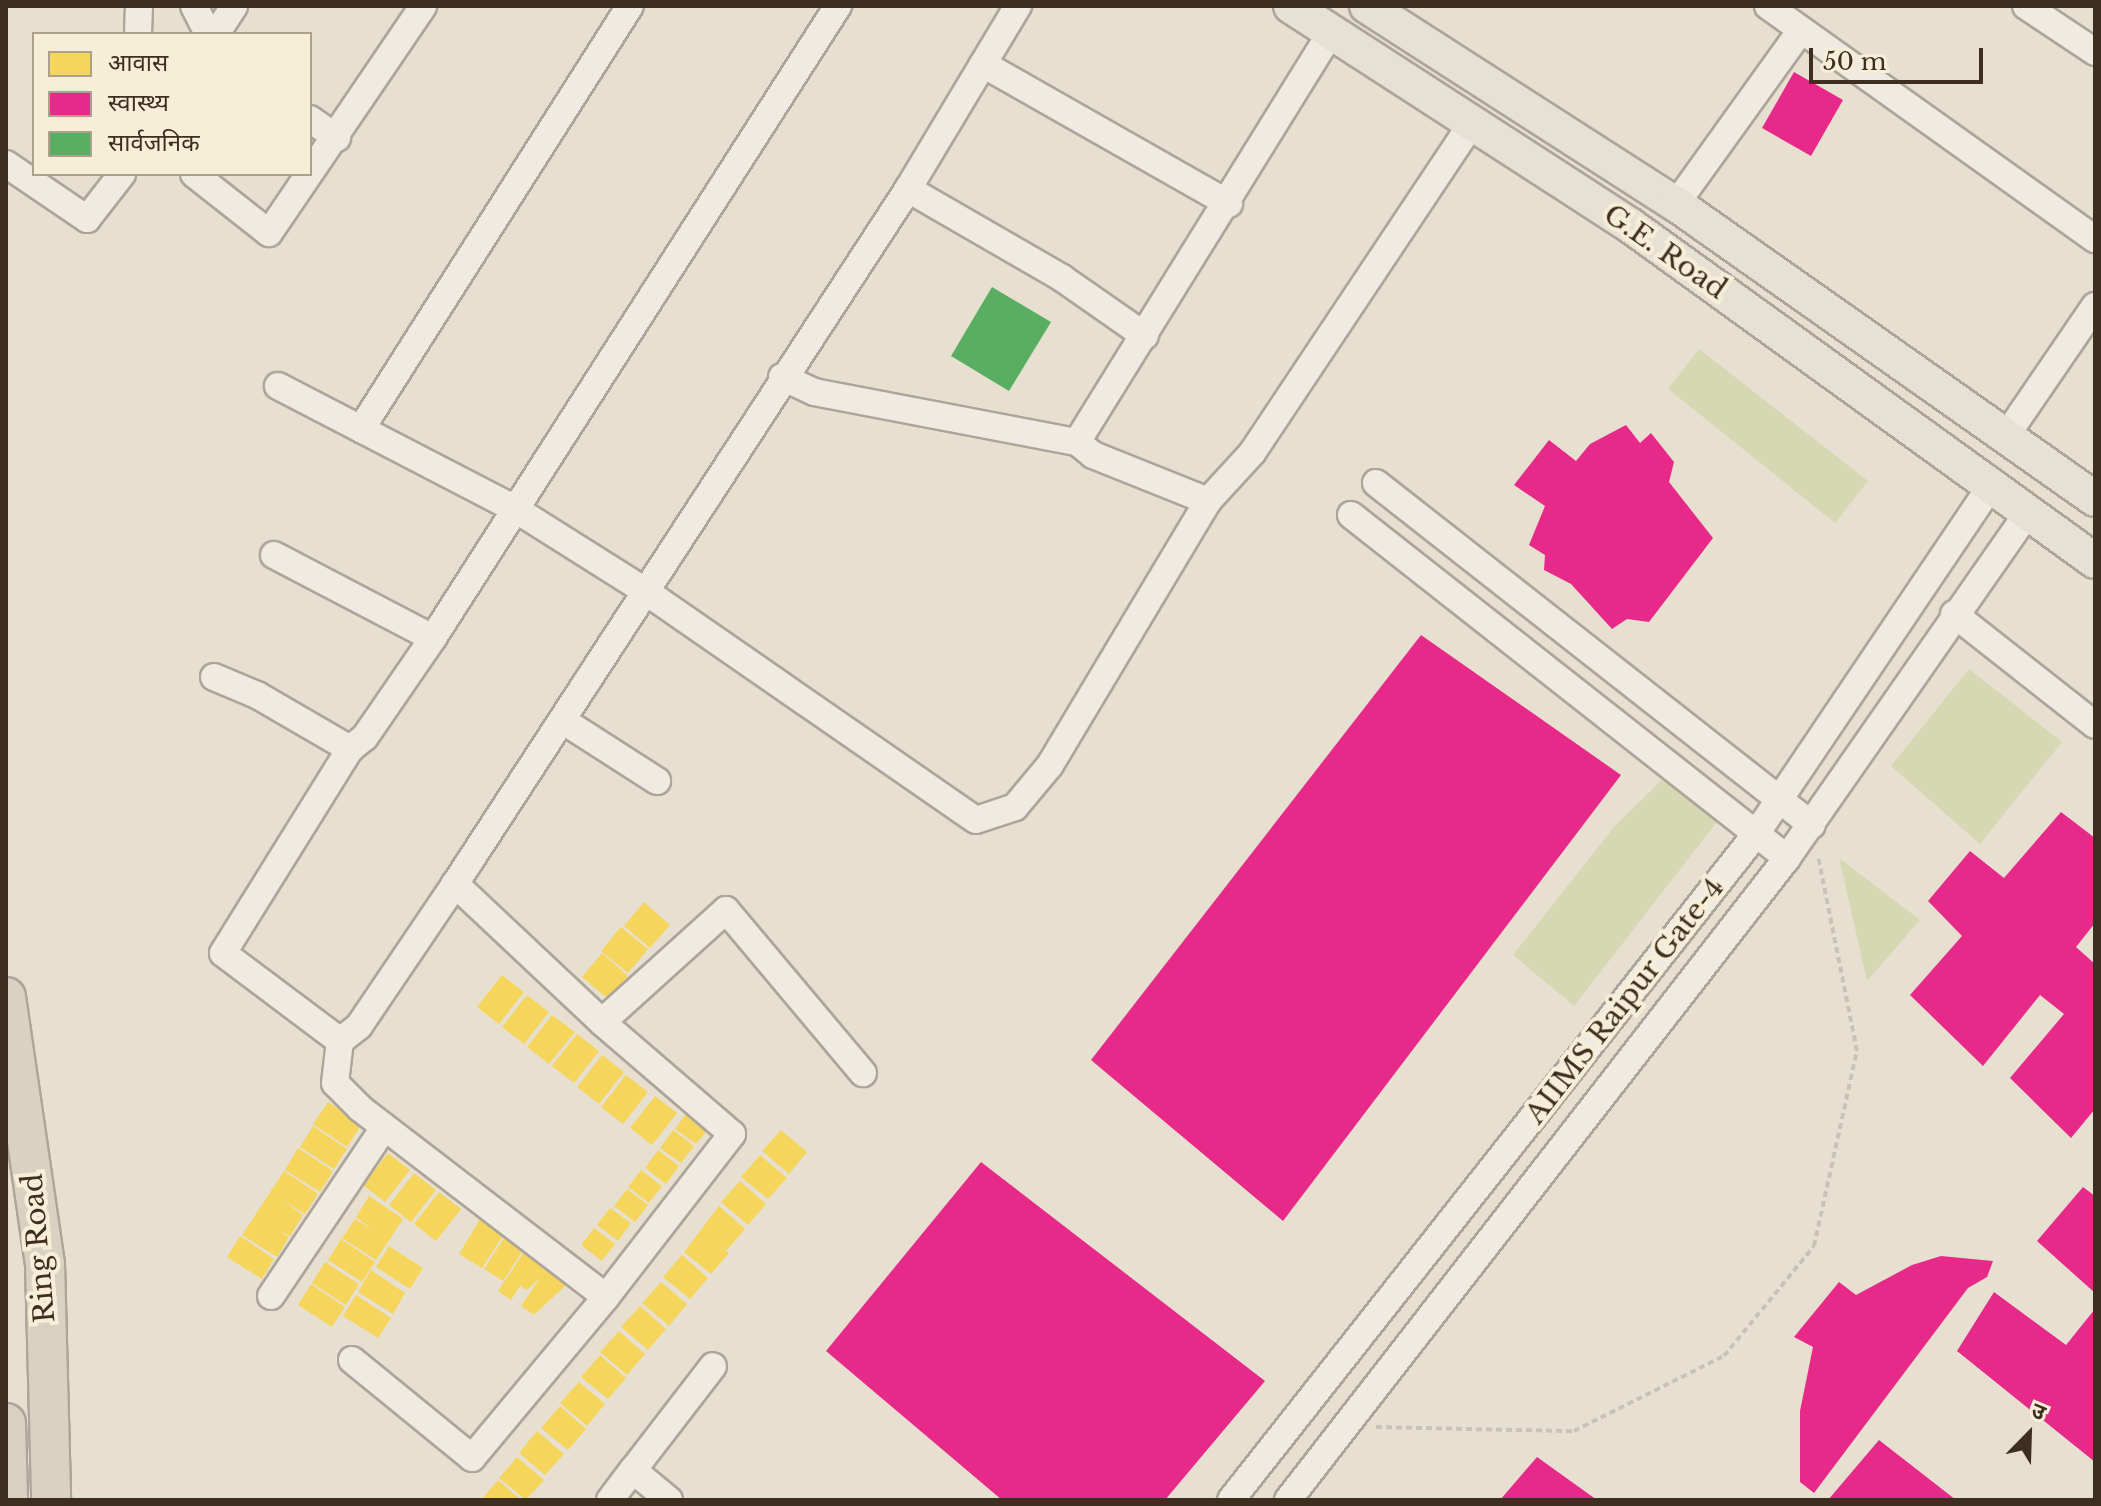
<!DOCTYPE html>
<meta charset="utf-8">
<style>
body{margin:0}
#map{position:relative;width:2101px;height:1506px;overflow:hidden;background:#e7e0d1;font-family:"Libre Baskerville","Noto Sans Devanagari",serif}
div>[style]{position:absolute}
.green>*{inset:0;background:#d6d7b3}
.homes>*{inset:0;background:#f6d55c}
.health>*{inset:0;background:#e7298a}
.public>*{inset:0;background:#5aae61}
.path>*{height:4px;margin-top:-2px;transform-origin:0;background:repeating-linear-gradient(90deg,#c8c2b9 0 6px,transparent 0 10px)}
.roads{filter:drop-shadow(2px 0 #ada599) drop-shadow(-2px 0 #ada599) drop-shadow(0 2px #ada599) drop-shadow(0 -2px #ada599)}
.minor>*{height:26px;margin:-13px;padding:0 13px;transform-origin:13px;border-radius:13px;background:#efebe3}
.major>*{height:34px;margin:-17px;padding:0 17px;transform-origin:17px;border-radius:17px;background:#e6e1d4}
.highway>*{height:38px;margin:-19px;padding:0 19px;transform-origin:19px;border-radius:19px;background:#dad1c2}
span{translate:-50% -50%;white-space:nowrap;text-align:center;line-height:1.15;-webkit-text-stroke:8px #f7eed8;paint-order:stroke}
.street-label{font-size:28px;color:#3d2e20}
.frame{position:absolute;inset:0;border:8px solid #3d2e20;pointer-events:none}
.legend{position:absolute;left:32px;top:32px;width:280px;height:144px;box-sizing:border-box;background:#f7eed8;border:2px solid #ada18e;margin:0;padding:10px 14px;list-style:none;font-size:24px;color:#3d2e20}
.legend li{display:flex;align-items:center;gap:16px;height:40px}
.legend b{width:40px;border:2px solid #ada18e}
.north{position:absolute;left:1989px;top:1394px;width:80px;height:80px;-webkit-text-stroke:6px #f7eed8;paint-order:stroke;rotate:23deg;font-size:22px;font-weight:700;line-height:32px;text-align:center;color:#3d2e20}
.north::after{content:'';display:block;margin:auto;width:28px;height:36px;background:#3d2e20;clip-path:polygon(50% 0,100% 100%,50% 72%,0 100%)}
.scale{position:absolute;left:1809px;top:48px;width:174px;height:36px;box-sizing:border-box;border:4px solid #3d2e20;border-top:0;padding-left:10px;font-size:24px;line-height:28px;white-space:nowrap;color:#3d2e20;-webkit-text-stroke:6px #f7eed8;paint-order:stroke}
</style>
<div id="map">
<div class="green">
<i style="clip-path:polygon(1699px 349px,1868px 481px,1835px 523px,1668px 389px)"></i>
<i style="clip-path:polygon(1969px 669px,2062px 742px,1980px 844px,1891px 766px)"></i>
<i style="clip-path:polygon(1662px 780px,1720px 818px,1574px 1006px,1513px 955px,1614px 827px)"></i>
<i style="clip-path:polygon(1839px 858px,1920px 920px,1867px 981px)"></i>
</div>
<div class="homes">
<i style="clip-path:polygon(644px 902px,670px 925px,650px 948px,624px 926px)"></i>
<i style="clip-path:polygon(621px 927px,648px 949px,628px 973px,601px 951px)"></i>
<i style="clip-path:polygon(602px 953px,628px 976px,608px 999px,582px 977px)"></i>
<i style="clip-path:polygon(502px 975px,524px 992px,499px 1024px,477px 1007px)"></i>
<i style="clip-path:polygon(527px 995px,549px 1012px,524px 1044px,502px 1027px)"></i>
<i style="clip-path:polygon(552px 1015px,575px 1032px,549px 1064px,527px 1047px)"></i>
<i style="clip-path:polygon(577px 1034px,599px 1051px,574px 1083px,552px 1066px)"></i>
<i style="clip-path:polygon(602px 1055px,624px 1072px,599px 1104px,577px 1087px)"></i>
<i style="clip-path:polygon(626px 1075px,648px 1092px,623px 1124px,601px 1107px)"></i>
<i style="clip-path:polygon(655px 1096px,677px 1113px,652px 1145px,630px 1128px)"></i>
<i style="clip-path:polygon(328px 1102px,362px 1124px,347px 1147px,313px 1124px)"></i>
<i style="clip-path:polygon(688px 1111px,710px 1127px,696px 1144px,675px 1129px)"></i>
<i style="clip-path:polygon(313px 1126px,347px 1149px,334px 1169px,300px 1147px)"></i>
<i style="clip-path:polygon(673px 1130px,694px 1146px,681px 1163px,660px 1148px)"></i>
<i style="clip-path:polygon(781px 1130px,807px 1152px,789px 1174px,762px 1151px)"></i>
<i style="clip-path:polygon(298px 1148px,333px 1171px,320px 1192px,285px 1170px)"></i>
<i style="clip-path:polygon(658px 1150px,679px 1166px,666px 1184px,645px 1168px)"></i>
<i style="clip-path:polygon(388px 1153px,410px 1170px,385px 1202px,363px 1185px)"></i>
<i style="clip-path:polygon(760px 1155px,787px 1178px,768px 1199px,741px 1177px)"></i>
<i style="clip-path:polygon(641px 1170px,662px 1186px,649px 1203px,628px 1187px)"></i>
<i style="clip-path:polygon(284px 1171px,318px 1194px,305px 1214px,280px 1198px,303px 1215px,290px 1236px,277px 1229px,289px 1237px,277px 1257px,242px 1235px)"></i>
<i style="clip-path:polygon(414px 1173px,436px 1190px,411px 1222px,389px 1205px)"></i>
<i style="clip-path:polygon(740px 1181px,766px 1204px,748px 1225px,721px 1202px)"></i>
<i style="clip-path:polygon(627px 1189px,648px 1205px,635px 1222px,614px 1206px)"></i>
<i style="clip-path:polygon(439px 1192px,461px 1209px,436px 1241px,414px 1224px)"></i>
<i style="clip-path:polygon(369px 1196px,403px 1219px,376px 1260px,342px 1238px,355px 1219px,373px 1230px,356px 1217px)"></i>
<i style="clip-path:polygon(719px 1206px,745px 1229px,727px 1250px,720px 1245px,729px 1253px,711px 1274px,684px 1252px)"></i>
<i style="clip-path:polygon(610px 1208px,631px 1223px,618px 1241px,597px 1225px)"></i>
<i style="clip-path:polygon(480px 1219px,504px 1234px,482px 1268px,459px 1254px)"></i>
<i style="clip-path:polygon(594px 1228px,615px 1244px,602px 1261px,581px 1245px)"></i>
<i style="clip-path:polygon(506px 1235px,525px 1247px,503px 1281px,484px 1269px)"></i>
<i style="clip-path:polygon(240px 1236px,274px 1259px,262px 1279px,227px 1257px)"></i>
<i style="clip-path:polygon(341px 1239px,375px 1262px,362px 1282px,328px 1260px)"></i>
<i style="clip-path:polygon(389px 1246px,423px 1268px,410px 1289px,376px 1267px)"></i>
<i style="clip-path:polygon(526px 1249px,545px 1271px,549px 1265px,561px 1273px,557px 1279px,566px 1285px,534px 1315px,521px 1306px,540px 1278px,527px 1290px,520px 1286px,511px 1300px,498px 1291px)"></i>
<i style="clip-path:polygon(682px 1255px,708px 1278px,690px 1299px,663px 1277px)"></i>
<i style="clip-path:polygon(325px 1262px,359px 1284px,346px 1305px,312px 1283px)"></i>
<i style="clip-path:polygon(371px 1270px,405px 1293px,393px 1314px,358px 1292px)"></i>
<i style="clip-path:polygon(661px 1282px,687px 1304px,669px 1326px,642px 1303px)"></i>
<i style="clip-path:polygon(311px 1284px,345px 1307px,332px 1327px,298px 1305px)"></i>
<i style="clip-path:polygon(356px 1295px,391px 1318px,378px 1338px,343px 1316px)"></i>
<i style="clip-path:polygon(640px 1306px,666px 1329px,648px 1350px,621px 1327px)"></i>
<i style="clip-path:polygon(619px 1331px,645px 1354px,627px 1375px,600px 1352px)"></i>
<i style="clip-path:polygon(600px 1355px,626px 1378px,608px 1399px,581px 1377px)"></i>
<i style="clip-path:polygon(579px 1382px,605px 1404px,587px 1426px,560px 1403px)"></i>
<i style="clip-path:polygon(560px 1406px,586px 1429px,568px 1450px,541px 1428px)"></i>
<i style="clip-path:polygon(537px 1431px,564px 1454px,545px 1475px,519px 1453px)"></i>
<i style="clip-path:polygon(517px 1457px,544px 1480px,526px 1500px,499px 1478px)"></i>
<i style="clip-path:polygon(498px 1480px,521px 1500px,481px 1500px)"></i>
</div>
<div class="health">
<i style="clip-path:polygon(1794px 72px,1843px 100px,1811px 156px,1762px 128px)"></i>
<i style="clip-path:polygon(1626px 425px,1640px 443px,1651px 433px,1674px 462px,1669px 482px,1713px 538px,1649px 622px,1627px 619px,1612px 629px,1571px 584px,1544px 570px,1545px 555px,1529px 545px,1545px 506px,1514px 485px,1549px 440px,1576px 461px,1590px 444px)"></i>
<i style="clip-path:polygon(1421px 635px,1621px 775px,1283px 1221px,1091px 1060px)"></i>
<i style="clip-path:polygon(2061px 812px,2095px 838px,2095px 923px,2076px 947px,2095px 964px,2095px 1109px,2071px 1138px,2010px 1078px,2064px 1014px,2040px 995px,1983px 1066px,1910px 995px,1962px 936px,1928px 901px,1970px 851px,2004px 878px)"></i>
<i style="clip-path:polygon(981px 1162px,1265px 1381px,1165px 1500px,1002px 1500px,826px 1351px)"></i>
<i style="clip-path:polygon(2083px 1187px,2095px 1196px,2095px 1293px,2037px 1241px)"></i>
<i style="clip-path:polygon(1941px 1256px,1993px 1261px,1987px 1277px,1968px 1288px,1814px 1493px,1800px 1482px,1800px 1411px,1813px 1347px,1794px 1337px,1839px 1282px,1856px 1295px,1912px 1265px)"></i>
<i style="clip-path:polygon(1994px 1292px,2066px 1345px,2095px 1309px,2095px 1462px,1957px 1351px)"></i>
<i style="clip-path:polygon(1879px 1440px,1956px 1500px,1828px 1500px)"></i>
<i style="clip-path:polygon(1537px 1457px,1597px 1500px,1500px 1500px)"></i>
</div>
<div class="public">
<i style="clip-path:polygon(992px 287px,1051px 322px,1009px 391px,951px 356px)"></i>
</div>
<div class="path">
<i style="left:1376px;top:1427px;width:198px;rotate:1.2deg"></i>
<i style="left:1574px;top:1431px;width:168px;rotate:-26.6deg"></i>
<i style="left:1724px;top:1356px;width:142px;rotate:-50.7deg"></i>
<i style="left:1814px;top:1246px;width:200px;rotate:-77.6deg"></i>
<i style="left:1857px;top:1051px;width:200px;rotate:-101.3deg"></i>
</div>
<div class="roads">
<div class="minor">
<i style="left:194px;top:6px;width:31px;rotate:63deg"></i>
<i style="left:1768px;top:6px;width:402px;rotate:35.5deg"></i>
<i style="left:2026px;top:6px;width:83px;rotate:33.7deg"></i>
<i style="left:138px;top:34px;width:28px;rotate:-88deg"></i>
<i style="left:216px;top:34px;width:33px;rotate:-57deg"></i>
<i style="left:983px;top:64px;width:283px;rotate:29.6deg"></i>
<i style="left:310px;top:119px;width:33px;rotate:35deg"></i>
<i style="left:6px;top:164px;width:98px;rotate:34.2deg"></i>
<i style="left:87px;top:219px;width:57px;rotate:-52.1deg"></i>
<i style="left:194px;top:174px;width:95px;rotate:38.2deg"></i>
<i style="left:269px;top:233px;width:274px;rotate:-55.8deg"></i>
<i style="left:908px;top:189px;width:178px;rotate:30deg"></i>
<i style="left:1062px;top:278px;width:101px;rotate:34.9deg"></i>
<i style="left:1676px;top:204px;width:214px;rotate:-54.3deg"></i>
<i style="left:782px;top:377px;width:35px;rotate:25deg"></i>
<i style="left:814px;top:392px;width:268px;rotate:10.8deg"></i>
<i style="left:1077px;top:442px;width:21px;rotate:39deg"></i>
<i style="left:1093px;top:455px;width:124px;rotate:21.8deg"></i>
<i style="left:278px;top:386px;width:267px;rotate:27.4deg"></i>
<i style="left:515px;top:509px;width:154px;rotate:32.2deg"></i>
<i style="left:645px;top:591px;width:402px;rotate:34.7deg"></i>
<i style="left:976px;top:820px;width:41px;rotate:-18.4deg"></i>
<i style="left:1015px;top:807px;width:55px;rotate:-50.2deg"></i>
<i style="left:1050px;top:765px;width:308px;rotate:-59.1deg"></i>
<i style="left:1208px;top:501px;width:65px;rotate:-47.5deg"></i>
<i style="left:1252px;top:453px;width:397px;rotate:-56.3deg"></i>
<i style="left:361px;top:429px;width:501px;rotate:-57.55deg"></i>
<i style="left:2008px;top:433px;width:154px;rotate:-55.6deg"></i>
<i style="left:1077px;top:442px;width:482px;rotate:-58.2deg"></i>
<i style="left:1376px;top:483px;width:554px;rotate:38.11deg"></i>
<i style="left:1351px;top:515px;width:555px;rotate:38.19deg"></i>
<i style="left:274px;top:555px;width:179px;rotate:27.6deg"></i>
<i style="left:1954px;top:614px;width:179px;rotate:38.2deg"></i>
<i style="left:214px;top:677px;width:47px;rotate:22.7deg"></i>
<i style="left:257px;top:695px;width:108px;rotate:30.1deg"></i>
<i style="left:562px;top:720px;width:113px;rotate:32.7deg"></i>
<i style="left:602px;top:1022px;width:167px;rotate:-42.1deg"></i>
<i style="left:726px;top:910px;width:213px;rotate:50deg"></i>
<i style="left:340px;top:1041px;width:146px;rotate:-143.1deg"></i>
<i style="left:223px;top:953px;width:240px;rotate:-58.1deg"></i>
<i style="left:350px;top:749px;width:19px;rotate:-39deg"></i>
<i style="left:365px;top:737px;width:120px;rotate:-55.5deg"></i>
<i style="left:433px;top:638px;width:751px;rotate:-57.35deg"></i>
<i style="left:271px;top:1296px;width:202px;rotate:-56.1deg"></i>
<i style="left:606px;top:1297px;width:310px;rotate:-142.5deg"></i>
<i style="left:360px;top:1108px;width:35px;rotate:-135deg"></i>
<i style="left:335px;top:1083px;width:42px;rotate:-83.2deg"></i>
<i style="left:340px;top:1041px;width:24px;rotate:-38deg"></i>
<i style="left:359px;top:1026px;width:171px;rotate:-55.9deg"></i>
<i style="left:455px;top:884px;width:830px;rotate:-56.9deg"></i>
<i style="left:908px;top:189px;width:214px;rotate:-59deg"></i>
<i style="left:352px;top:1360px;width:155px;rotate:39.2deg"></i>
<i style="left:472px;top:1458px;width:209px;rotate:-50.2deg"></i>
<i style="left:606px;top:1297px;width:206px;rotate:-52.3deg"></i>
<i style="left:732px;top:1134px;width:172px;rotate:-139.3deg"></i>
<i style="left:602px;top:1022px;width:202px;rotate:-136.8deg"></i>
<i style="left:610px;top:1500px;width:38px;rotate:-53deg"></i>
<i style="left:669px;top:1500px;width:47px;rotate:-140.2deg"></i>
<i style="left:633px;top:1470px;width:131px;rotate:-52.4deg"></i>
<i style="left:1231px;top:1500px;width:848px;rotate:-51.75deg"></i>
<i style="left:1756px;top:834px;width:424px;rotate:-56deg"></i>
<i style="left:1288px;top:1500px;width:813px;rotate:-52.14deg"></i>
<i style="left:1787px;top:858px;width:423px;rotate:-55.1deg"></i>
</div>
<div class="major">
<i style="left:1291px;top:6px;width:405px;rotate:32.9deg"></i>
<i style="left:1631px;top:226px;width:572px;rotate:35.83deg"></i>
<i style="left:1367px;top:6px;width:367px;rotate:32.7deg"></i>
<i style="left:1676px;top:204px;width:512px;rotate:35.15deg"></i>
</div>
<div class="highway">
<i style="left:6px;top:997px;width:270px;rotate:81.7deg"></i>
<i style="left:45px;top:1264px;width:236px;rotate:88.5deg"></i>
<i style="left:6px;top:1423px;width:77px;rotate:88.5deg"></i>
</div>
</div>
<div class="street-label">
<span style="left:1665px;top:252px;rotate:35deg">G.E. Road</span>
<span style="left:1625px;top:1001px;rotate:-52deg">AIIMS Raipur Gate-4</span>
<span style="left:39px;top:1248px;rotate:-95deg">Ring Road</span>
</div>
<div class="frame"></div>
<ul class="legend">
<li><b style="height:22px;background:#f6d55c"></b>आवास</li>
<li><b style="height:22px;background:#e7298a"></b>स्वास्थ्य</li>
<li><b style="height:22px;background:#5aae61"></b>सार्वजनिक</li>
</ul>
<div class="north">उ</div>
<div class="scale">50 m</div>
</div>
